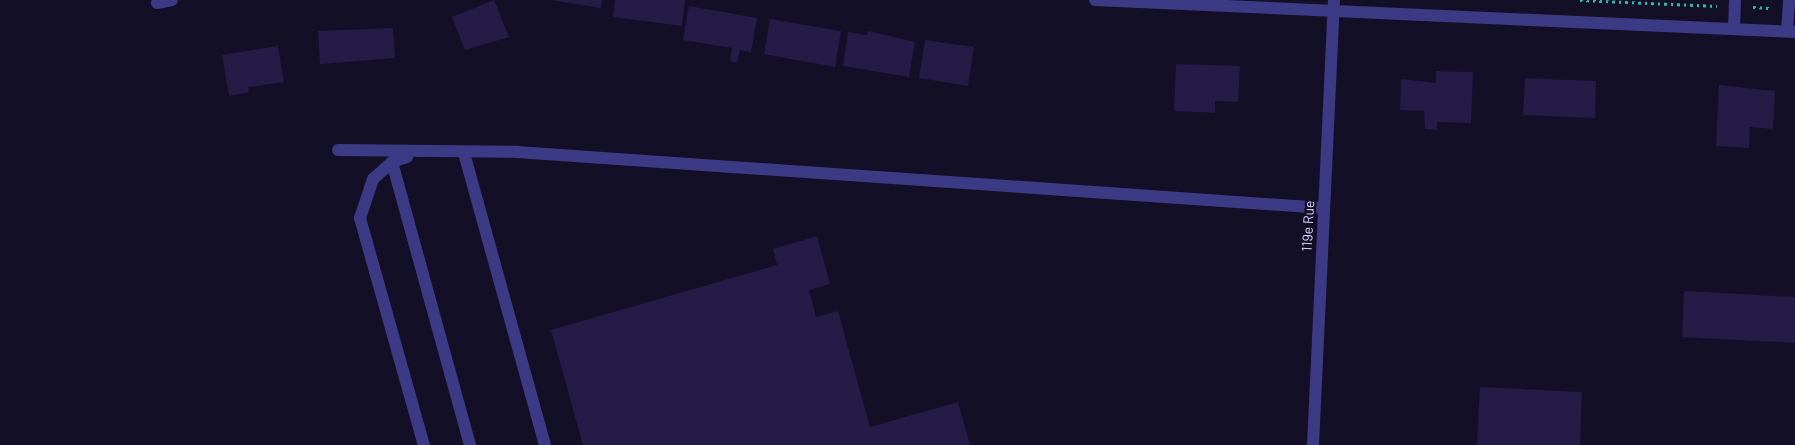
<!DOCTYPE html>
<style>
body{margin:0}
#map{position:relative;width:1795px;height:445px;overflow:hidden;background:#130f26;font-family:Barlow,sans-serif}
div>[style]{position:absolute}
.building>*{inset:0;background:#241b47}
.path>*{height:3px;margin-top:-1.5px;transform-origin:0;background:repeating-linear-gradient(90deg,#2fb8b0 0 2.5px,transparent 0 6.5px)}
.service>*{height:12px;margin:-6px;padding:0 6px;transform-origin:6px;border-radius:6px;background:#3d3a85}
.minor>*{height:12px;margin:-6px;padding:0 6px;transform-origin:6px;border-radius:6px;background:#3d3a85}
.tertiary>*{height:12px;margin:-6px;padding:0 6px;transform-origin:6px;border-radius:6px;background:#3d3a85}
span{translate:-50% -50%;white-space:nowrap;text-align:center;line-height:1.15;-webkit-text-stroke:5px #130f26;paint-order:stroke}
.street-label{font-size:14px;color:#d9d4ff}
</style>
<div id="map">
<div class="building">
<i style="clip-path:polygon(494px 0,509px 37px,465px 50px,452px 17px)"></i>
<i style="clip-path:polygon(551px 0,602px 0,601px 8px)"></i>
<i style="clip-path:polygon(615px 0,685px 0,682px 26px,613px 17px)"></i>
<i style="clip-path:polygon(689px 6px,757px 18px,751px 52px,740px 50px,737px 63px,730px 61px,732px 48px,683px 40px)"></i>
<i style="clip-path:polygon(770px 19px,841px 31px,835px 67px,764px 54px)"></i>
<i style="clip-path:polygon(393px 28px,395px 58px,320px 64px,318px 31px)"></i>
<i style="clip-path:polygon(868px 31px,915px 42px,909px 77px,843px 66px,848px 32px,867px 35px)"></i>
<i style="clip-path:polygon(925px 40px,974px 47px,968px 86px,919px 78px)"></i>
<i style="clip-path:polygon(278px 46px,284px 82px,248px 87px,249px 92px,229px 96px,222px 55px)"></i>
<i style="clip-path:polygon(1176px 64px,1240px 66px,1238px 102px,1215px 101px,1215px 113px,1174px 111px)"></i>
<i style="clip-path:polygon(1436px 71px,1473px 72px,1471px 123px,1437px 122px,1437px 130px,1425px 129px,1424px 111px,1400px 110px,1401px 79px,1436px 83px)"></i>
<i style="clip-path:polygon(1525px 78px,1596px 81px,1595px 118px,1523px 115px)"></i>
<i style="clip-path:polygon(1719px 85px,1775px 91px,1773px 129px,1750px 127px,1749px 148px,1716px 146px)"></i>
<i style="clip-path:polygon(817px 236px,830px 284px,809px 290px,816px 317px,838px 311px,870px 427px,958px 402px,970px 445px,583px 445px,551px 330px,777px 265px,773px 249px)"></i>
<i style="clip-path:polygon(1684px 291px,1795px 297px,1795px 343px,1682px 337px)"></i>
<i style="clip-path:polygon(1480px 387px,1582px 392px,1580px 445px,1477px 445px)"></i>
</div>
<div class="path">
<i style="left:1580px;top:0;width:137px;rotate:2.5deg"></i>
<i style="left:1753px;top:7px;width:16px;rotate:4deg"></i>
</div>
<div class="service">
<i style="left:338px;top:150px;width:179px;rotate:0.6deg"></i>
<i style="left:517px;top:152px;width:809px;rotate:3.97deg"></i>
<i style="left:464px;top:153px;width:303px;rotate:74.5deg"></i>
<i style="left:407px;top:157px;width:16px;rotate:162deg"></i>
<i style="left:392px;top:162px;width:25px;rotate:138deg"></i>
<i style="left:373px;top:179px;width:41px;rotate:108.4deg"></i>
<i style="left:360px;top:218px;width:236px;rotate:74.3deg"></i>
<i style="left:392px;top:162px;width:294px;rotate:74.6deg"></i>
</div>
<div class="minor">
<i style="left:157px;top:3px;width:15px;rotate:-11deg"></i>
<i style="left:1734px;top:29px;width:29px;rotate:-88deg"></i>
<i style="left:1787px;top:31px;width:31px;rotate:-86deg"></i>
<i style="left:1313px;top:445px;width:445px;rotate:-87.3deg"></i>
</div>
<div class="tertiary">
<i style="left:1095px;top:0;width:701px;rotate:2.62deg"></i>
</div>
<div class="street-label">
<span style="left:1308px;top:226px;rotate:-87deg">119e Rue</span>
</div>
</div>
